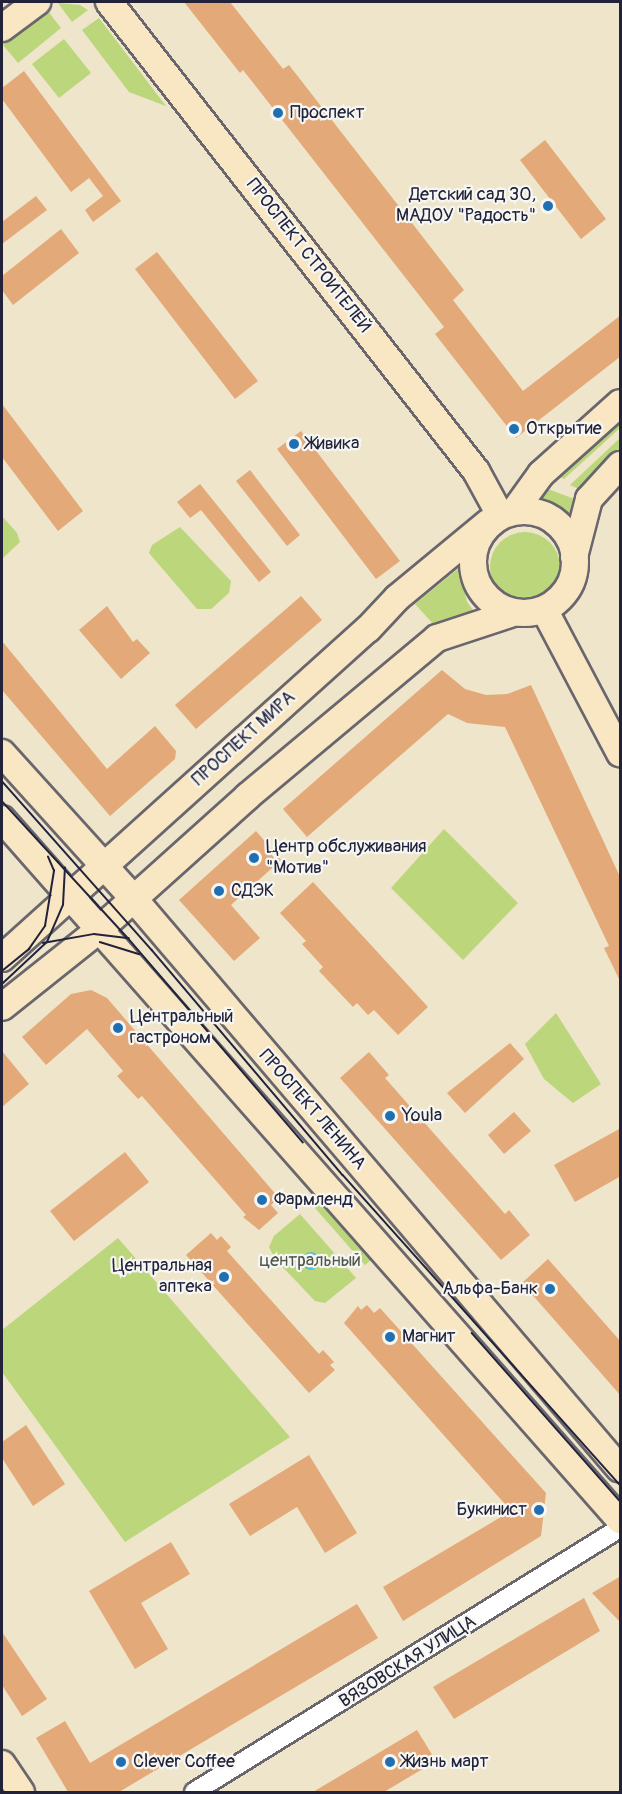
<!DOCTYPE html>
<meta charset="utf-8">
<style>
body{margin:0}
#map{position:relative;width:622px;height:1794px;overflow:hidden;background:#eee5cb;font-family:Pangolin,sans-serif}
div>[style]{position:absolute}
.green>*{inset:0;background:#bcd67b}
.round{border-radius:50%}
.water>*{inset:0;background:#55c0d0}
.building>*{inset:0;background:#e3a979}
.roads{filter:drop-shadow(2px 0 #69666d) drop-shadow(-2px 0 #69666d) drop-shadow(0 2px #69666d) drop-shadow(0 -2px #69666d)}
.street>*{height:18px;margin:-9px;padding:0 9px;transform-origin:9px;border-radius:9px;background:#fff}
.secondary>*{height:26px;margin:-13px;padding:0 13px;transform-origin:13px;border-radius:13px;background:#f9e7c3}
.secondary>.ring{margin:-13px;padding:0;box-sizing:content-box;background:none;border:26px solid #f9e7c3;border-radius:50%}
.tram>*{height:1.5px;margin:-0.75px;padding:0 0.75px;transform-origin:0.75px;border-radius:0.75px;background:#22223b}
.dots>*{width:16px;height:16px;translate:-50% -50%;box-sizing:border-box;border:3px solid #f6f6f2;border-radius:50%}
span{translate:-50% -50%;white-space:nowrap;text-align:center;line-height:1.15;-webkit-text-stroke:4.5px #f6f6f2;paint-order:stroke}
.poi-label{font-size:18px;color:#22223b}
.left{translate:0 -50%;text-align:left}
.right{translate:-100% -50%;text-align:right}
.street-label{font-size:18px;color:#22223b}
.park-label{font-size:18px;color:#50584e}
.frame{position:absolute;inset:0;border:3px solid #22223b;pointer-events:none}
</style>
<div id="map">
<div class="green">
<i style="clip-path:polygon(58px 3px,80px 5px,88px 10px,72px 22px)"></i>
<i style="clip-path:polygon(47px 10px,61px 28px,18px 63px,3px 45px)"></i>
<i style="clip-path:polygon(99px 18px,166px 106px,129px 92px,82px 30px)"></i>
<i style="clip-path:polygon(64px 39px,91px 73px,59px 98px,32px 64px)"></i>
<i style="clip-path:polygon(620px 413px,620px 428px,564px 479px,554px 474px)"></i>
<i style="clip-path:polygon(620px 438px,620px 457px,583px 491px,570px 485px)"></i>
<i style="clip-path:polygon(548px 489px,577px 500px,575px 517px,538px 501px)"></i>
<i style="clip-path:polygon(2px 516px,17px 533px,20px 542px,2px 559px)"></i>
<i style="clip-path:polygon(180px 527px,231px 581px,229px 593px,211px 609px,197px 609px,149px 553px,152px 545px)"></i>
<i class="round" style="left:490px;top:532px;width:70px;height:70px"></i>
<i style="clip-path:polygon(459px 568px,467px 602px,479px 618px,436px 627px,415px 604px)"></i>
<i style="clip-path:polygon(444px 829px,518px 903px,463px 960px,391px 888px)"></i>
<i style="clip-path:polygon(556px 1013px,601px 1084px,573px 1103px,544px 1079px,525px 1044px)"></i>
<i style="clip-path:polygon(320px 1203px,371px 1260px,365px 1265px,315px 1208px)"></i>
<i style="clip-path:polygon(300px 1214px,356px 1278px,325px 1303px,315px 1301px,275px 1259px,269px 1247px,274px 1236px)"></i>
<i style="clip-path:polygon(118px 1238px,290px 1437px,125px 1542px,2px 1372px,2px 1330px)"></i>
</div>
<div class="water">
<i class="round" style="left:302px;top:1252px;width:18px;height:18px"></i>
</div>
<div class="building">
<i style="clip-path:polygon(184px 2px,230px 2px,283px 69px,289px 65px,464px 290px,453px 300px,523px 391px,621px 315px,621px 356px,516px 438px,435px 334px,444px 327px,243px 70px,240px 73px)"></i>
<i style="clip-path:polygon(24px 71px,121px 201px,93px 222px,85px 210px,103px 196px,89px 178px,71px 192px,2px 99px,2px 88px)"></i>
<i style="clip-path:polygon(545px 140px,606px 219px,581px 239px,520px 160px)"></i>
<i style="clip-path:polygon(36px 196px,47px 210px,2px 244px,2px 222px)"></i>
<i style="clip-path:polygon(61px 229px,79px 253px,13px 305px,2px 290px,2px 276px)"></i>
<i style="clip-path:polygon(157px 252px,258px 381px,235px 399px,135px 269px)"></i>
<i style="clip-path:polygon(2px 404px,83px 511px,58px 531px,2px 457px)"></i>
<i style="clip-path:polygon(301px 431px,400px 561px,376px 579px,277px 449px)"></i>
<i style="clip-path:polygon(250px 470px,300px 535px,287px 546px,236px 481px)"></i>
<i style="clip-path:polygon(200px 484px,271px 572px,259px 582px,201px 510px,190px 518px,177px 502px)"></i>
<i style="clip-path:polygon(301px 596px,322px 620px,196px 729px,175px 705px)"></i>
<i style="clip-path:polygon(107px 606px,133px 642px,137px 639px,150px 653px,121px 679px,79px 630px)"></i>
<i style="clip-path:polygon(2px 641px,107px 769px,155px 726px,176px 751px,175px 759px,110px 816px,2px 690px)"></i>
<i style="clip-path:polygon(442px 670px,465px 689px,486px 695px,507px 694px,531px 685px,621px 879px,621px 983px,604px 948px,609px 946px,505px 727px,467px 723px,448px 714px,307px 837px,283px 809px)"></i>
<i style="clip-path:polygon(256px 831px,281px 860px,231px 905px,260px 938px,234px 961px,179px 900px)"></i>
<i style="clip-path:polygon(313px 882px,428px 1007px,398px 1035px,374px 1010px,368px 1015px,357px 1003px,353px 1007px,319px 971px,323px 967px,302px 944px,306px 941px,280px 913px)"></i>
<i style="clip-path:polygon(91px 990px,107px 998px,279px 1198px,271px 1205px,278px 1213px,259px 1230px,243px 1217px,246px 1215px,142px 1096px,138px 1099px,117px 1076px,123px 1071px,87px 1029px,46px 1065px,22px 1037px,71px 994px)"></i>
<i style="clip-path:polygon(510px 1043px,524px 1059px,465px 1113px,447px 1093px)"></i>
<i style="clip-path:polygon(2px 1051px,29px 1084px,2px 1107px)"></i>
<i style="clip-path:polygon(369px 1052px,389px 1075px,385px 1078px,505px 1214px,509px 1210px,530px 1235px,501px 1260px,340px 1078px)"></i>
<i style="clip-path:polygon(514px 1112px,531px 1131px,504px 1154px,488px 1135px)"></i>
<i style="clip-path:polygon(621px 1128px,621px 1176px,575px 1202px,554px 1165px)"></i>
<i style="clip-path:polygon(125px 1152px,149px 1182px,74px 1241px,50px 1211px)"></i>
<i style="clip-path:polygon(211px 1233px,217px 1240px,221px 1236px,231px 1247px,227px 1251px,319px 1354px,323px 1350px,334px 1362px,330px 1365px,335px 1370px,309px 1393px,186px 1255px)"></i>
<i style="clip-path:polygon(548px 1259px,621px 1342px,621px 1396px,522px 1283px)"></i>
<i style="clip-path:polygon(367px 1305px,374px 1313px,380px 1308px,546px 1493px,541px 1536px,403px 1621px,383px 1587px,511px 1511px,344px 1323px,358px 1306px,361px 1310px)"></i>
<i style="clip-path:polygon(26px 1425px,65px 1484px,33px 1506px,2px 1458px,2px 1442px)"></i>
<i style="clip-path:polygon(309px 1455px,357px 1533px,325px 1553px,297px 1507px,250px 1536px,229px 1504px)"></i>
<i style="clip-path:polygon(171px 1542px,190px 1574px,141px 1603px,168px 1649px,135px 1669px,89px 1591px)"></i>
<i style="clip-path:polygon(621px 1576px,621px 1623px,592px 1593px)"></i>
<i style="clip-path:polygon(584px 1598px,600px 1631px,454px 1719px,433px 1687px)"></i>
<i style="clip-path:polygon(357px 1604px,378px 1638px,119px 1792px,68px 1792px,36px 1738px,65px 1721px,90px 1763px)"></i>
<i style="clip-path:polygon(2px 1632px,47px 1699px,22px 1716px,2px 1685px)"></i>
<i style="clip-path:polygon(417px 1730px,436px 1761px,384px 1792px,313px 1792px)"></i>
</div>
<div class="roads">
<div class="street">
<i style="left:194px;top:1792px;width:501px;rotate:-31.79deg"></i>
</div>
<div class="secondary">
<i style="left:109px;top:2px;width:596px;rotate:51.96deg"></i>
<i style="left:476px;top:471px;width:50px;rotate:61.4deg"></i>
<i style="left:2px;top:28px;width:44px;rotate:-36.6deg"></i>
<i style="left:515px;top:510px;width:44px;rotate:-54.2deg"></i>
<i style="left:541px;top:474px;width:106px;rotate:-41.9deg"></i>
<i class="ring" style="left:473px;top:511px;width:76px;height:76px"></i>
<i style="left:574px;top:557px;width:60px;rotate:-75.5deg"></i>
<i style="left:589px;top:499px;width:46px;rotate:-47.6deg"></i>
<i style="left:545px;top:611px;width:161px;rotate:62.2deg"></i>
<i style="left:2px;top:753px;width:195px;rotate:47.9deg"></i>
<i style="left:133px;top:898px;width:750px;rotate:49.54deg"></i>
<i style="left:2px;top:819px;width:935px;rotate:48.6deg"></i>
<i style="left:2px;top:958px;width:492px;rotate:-42deg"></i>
<i style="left:368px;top:629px;width:42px;rotate:-46.9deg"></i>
<i style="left:397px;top:598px;width:119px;rotate:-39.6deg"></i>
<i style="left:2px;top:1007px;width:125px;rotate:-38.5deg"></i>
<i style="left:100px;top:929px;width:199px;rotate:-41.9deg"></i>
<i style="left:248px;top:796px;width:246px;rotate:-39.9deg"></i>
<i style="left:437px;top:638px;width:77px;rotate:-18.2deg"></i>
<i style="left:2px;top:1764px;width:34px;rotate:56deg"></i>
</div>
</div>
<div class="tram">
<i style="left:2px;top:781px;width:226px;rotate:48.4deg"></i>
<i style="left:152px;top:950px;width:295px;rotate:49.7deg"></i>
<i style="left:343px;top:1175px;width:416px;rotate:48.2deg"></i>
<i style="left:2px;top:801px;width:186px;rotate:47.4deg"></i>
<i style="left:128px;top:938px;width:269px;rotate:49.4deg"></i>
<i style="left:100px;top:942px;width:41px;rotate:17.1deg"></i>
<i style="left:43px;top:943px;width:52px;rotate:-10deg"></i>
<i style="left:94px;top:934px;width:35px;rotate:7deg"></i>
<i style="left:2px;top:971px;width:35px;rotate:-39deg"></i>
<i style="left:29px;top:949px;width:28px;rotate:-55deg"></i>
<i style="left:45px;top:926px;width:56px;rotate:-80.7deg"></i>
<i style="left:54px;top:871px;width:15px;rotate:-113deg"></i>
<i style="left:2px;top:984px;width:62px;rotate:-43deg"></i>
<i style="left:47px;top:942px;width:40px;rotate:-66.6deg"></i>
<i style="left:63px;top:905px;width:37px;rotate:-87deg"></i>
<i style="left:472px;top:1333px;width:224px;rotate:48.6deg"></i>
</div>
<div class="dots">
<i style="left:278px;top:113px;background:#1f6fb2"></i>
<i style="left:548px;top:206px;background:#1f6fb2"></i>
<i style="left:514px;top:429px;background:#1f6fb2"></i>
<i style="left:294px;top:444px;background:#1f6fb2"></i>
<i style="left:254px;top:858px;background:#1f6fb2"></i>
<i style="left:219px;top:891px;background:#1f6fb2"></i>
<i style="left:118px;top:1028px;background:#1f6fb2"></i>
<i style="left:390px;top:1116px;background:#1f6fb2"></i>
<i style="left:262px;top:1200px;background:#1f6fb2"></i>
<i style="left:224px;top:1277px;background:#1f6fb2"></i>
<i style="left:550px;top:1289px;background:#1f6fb2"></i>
<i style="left:390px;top:1337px;background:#1f6fb2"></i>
<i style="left:539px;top:1510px;background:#1f6fb2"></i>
<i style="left:121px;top:1762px;background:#1f6fb2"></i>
<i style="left:390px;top:1762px;background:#1f6fb2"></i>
</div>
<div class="poi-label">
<span class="left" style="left:290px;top:113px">Проспект</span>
<span class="right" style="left:536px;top:206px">Детский сад 30,<br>МАДОУ "Радость"</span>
<span class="left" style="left:526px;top:429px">Открытие</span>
<span class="left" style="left:306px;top:444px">Живика</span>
<span class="left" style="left:266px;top:858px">Центр обслуживания<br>"Мотив"</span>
<span class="left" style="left:231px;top:891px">СДЭК</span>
<span class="left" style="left:130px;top:1028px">Центральный<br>гастроном</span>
<span class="left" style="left:402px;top:1116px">Youla</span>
<span class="left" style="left:274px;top:1200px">Фармленд</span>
<span class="right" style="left:212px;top:1277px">Центральная<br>аптека</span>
<span class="right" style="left:538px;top:1289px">Альфа-Банк</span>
<span class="left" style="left:402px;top:1337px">Магнит</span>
<span class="right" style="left:527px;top:1510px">Букинист</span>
<span class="left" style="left:133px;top:1762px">Clever Coffee</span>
<span class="left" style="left:402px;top:1762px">Жизнь март</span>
</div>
<div class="street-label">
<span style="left:308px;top:256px;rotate:52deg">ПРОСПЕКТ СТРОИТЕЛЕЙ</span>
<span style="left:244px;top:739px;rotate:-42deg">ПРОСПЕКТ МИРА</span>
<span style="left:312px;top:1110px;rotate:49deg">ПРОСПЕКТ ЛЕНИНА</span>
<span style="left:408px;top:1662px;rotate:-32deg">ВЯЗОВСКАЯ УЛИЦА</span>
</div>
<div class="park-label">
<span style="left:310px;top:1261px">центральный</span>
</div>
<div class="frame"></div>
</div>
